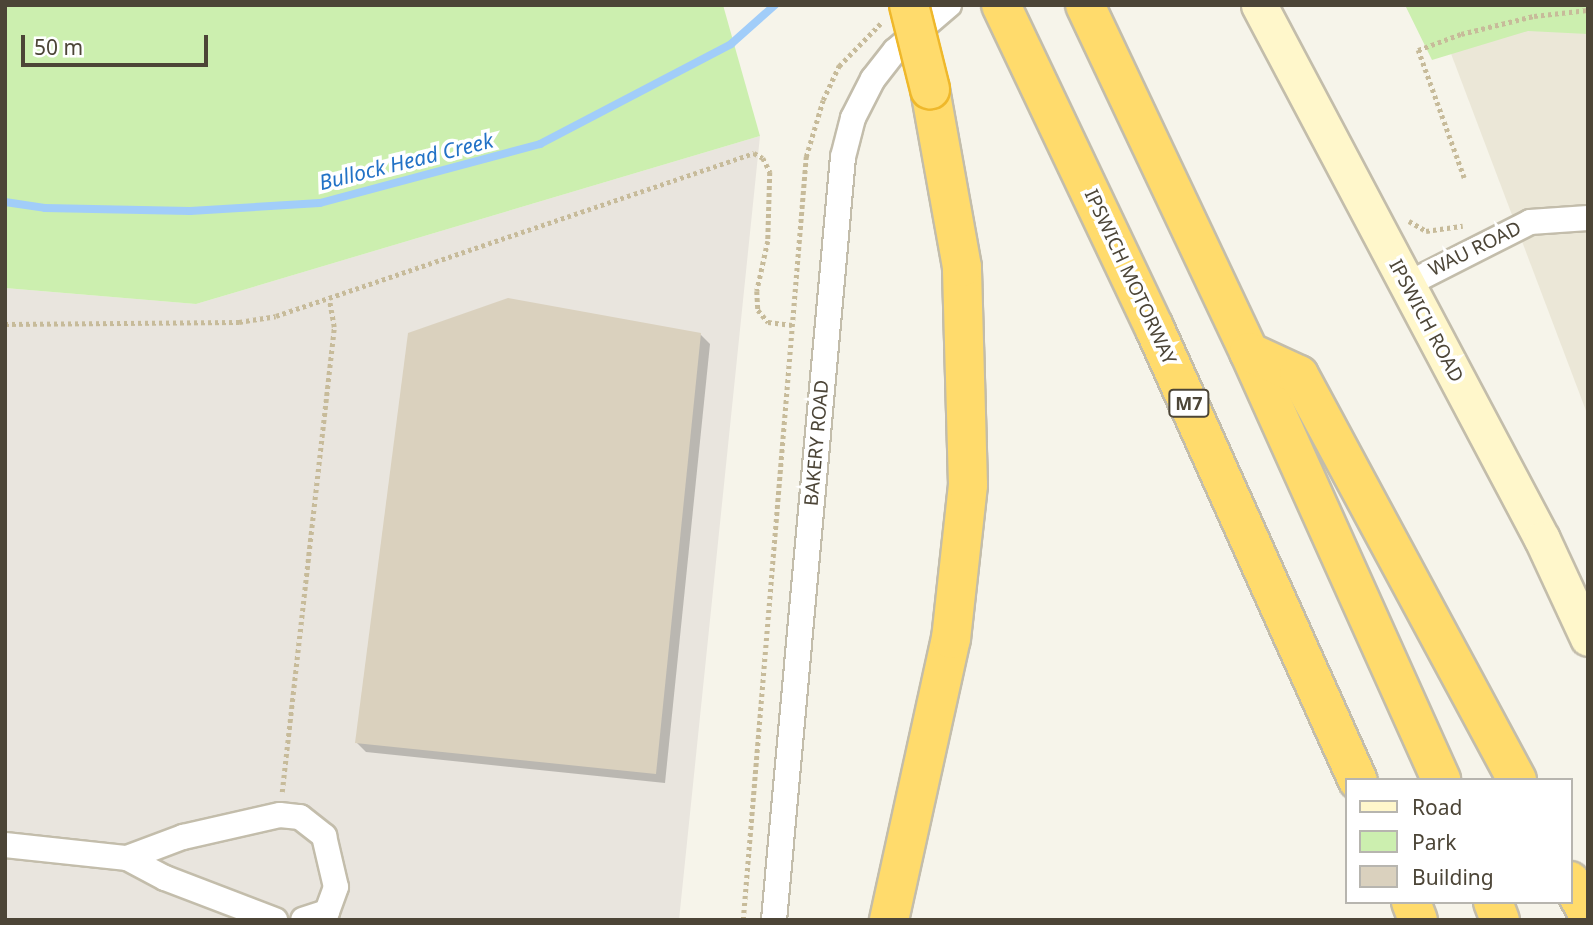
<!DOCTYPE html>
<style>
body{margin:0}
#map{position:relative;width:1593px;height:925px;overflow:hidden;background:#f6f4ea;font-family:"Noto Sans",sans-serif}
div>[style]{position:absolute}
.residential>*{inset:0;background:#ebe7d7}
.industrial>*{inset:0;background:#e9e5de}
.green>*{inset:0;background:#ccefaf}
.shadow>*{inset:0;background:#0003}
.stream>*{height:8px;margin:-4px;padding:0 4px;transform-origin:4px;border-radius:4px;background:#a1cdf9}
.building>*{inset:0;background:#dad1be}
.path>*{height:4.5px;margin-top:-2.25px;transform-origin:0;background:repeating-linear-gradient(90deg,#c7bb9a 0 3.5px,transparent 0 7px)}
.roads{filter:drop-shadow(2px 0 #c3bdab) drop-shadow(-2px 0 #c3bdab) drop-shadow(0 2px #c3bdab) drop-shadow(0 -2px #c3bdab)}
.street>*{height:24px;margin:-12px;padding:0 12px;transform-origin:12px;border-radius:12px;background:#fff}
.secondary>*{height:35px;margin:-17.5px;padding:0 17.5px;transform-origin:17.5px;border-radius:17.5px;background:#fff7cb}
.highway>*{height:38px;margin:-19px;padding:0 19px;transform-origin:19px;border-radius:19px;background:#ffdb6c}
.bridges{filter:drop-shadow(2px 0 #efb82b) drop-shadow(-2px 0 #efb82b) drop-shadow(0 2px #efb82b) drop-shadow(0 -2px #efb82b)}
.highway-bridge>*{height:38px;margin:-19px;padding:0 19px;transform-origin:19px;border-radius:19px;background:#ffdb6c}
span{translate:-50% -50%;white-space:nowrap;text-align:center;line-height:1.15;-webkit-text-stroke:7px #fff;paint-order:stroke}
.shield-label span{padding:2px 5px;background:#fff;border:2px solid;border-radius:5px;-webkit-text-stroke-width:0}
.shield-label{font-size:18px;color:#4c4537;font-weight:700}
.street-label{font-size:19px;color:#4c4537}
.water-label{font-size:21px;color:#2272c6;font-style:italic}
.frame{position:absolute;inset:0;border:7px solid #4c4537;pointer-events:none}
.legend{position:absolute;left:1345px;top:778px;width:228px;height:126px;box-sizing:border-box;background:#fff;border:2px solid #b7b5af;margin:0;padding:9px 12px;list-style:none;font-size:21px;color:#4c4537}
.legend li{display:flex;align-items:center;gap:14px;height:35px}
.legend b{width:35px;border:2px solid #b7b5af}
.scale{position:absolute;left:21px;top:35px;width:187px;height:32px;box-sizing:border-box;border:4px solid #4c4537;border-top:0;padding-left:9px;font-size:21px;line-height:24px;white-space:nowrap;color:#4c4537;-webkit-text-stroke:5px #fff;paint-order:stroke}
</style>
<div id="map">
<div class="residential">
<i style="clip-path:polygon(1588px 22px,1588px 416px,1450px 51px,1536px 27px)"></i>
</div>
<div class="industrial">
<i style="clip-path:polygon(760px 136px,679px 920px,5px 920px,5px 288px,196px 304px)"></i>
</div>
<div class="green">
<i style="clip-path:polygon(5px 5px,723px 5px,760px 136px,196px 304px,5px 288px)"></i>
<i style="clip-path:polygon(1405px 5px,1588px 5px,1588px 34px,1528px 31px,1432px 60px)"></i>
</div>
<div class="shadow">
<i style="clip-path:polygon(700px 334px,710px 344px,665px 783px,366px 752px,356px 742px)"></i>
</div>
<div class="stream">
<i style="left:5px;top:202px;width:40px;rotate:8.5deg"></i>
<i style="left:45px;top:208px;width:145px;rotate:1.2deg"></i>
<i style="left:190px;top:211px;width:130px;rotate:-3.5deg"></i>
<i style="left:320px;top:203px;width:228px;rotate:-15deg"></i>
<i style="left:540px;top:144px;width:216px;rotate:-27.6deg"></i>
<i style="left:731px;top:44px;width:59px;rotate:-41.6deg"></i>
</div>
<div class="building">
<i style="clip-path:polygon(508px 298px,701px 333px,656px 774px,355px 743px,408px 333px)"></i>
</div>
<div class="path">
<i style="left:1464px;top:178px;width:136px;rotate:-109.8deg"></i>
<i style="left:1418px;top:50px;width:46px;rotate:-20.4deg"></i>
<i style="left:1461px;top:34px;width:75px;rotate:-13.9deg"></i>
<i style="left:1534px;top:16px;width:54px;rotate:-6.3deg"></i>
<i style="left:1409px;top:221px;width:20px;rotate:30deg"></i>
<i style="left:1426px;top:231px;width:37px;rotate:-8deg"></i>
<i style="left:5px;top:324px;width:234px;rotate:-0.5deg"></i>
<i style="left:239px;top:322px;width:37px;rotate:-9deg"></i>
<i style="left:276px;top:316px;width:505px;rotate:-18.83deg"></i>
<i style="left:754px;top:153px;width:10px;rotate:29deg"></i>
<i style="left:763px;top:158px;width:16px;rotate:63deg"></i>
<i style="left:770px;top:172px;width:69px;rotate:91.7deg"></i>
<i style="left:768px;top:241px;width:51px;rotate:102.4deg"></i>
<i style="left:757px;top:291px;width:19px;rotate:87deg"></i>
<i style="left:758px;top:310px;width:16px;rotate:50deg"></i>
<i style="left:768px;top:322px;width:24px;rotate:7deg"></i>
<i style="left:282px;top:792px;width:468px;rotate:-83.6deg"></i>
<i style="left:334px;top:327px;width:28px;rotate:-100deg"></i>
<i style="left:743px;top:920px;width:766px;rotate:-85.28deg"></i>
<i style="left:806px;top:157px;width:59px;rotate:-73.4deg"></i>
<i style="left:823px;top:100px;width:38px;rotate:-65deg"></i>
<i style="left:839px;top:66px;width:60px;rotate:-45.7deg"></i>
</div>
<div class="roads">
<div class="street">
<i style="left:1406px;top:285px;width:139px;rotate:-26.9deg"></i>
<i style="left:1530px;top:222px;width:58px;rotate:-3.9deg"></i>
<i style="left:5px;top:845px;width:123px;rotate:6.1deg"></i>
<i style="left:127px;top:858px;width:43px;rotate:27.8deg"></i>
<i style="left:165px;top:878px;width:118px;rotate:20.9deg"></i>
<i style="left:127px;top:858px;width:60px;rotate:-20.6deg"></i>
<i style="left:183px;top:837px;width:99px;rotate:-12.8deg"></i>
<i style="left:280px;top:815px;width:20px;rotate:6deg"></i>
<i style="left:300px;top:817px;width:31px;rotate:38deg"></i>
<i style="left:324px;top:836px;width:52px;rotate:76.8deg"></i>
<i style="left:336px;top:887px;width:27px;rotate:110deg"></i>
<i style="left:327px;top:912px;width:25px;rotate:162deg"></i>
<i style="left:774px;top:920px;width:766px;rotate:-84.83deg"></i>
<i style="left:843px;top:157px;width:40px;rotate:-75.6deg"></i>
<i style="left:853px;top:118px;width:44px;rotate:-62.9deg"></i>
<i style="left:873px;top:79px;width:36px;rotate:-52deg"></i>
<i style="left:895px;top:51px;width:71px;rotate:-40.4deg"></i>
</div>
<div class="secondary">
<i style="left:1259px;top:5px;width:604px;rotate:62.08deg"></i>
<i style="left:1542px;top:539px;width:109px;rotate:65.1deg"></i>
</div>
<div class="highway">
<i style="left:1001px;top:5px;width:357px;rotate:64.6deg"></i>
<i style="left:1154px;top:327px;width:497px;rotate:65.8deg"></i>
<i style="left:1085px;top:5px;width:384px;rotate:64.7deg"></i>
<i style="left:1249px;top:352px;width:469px;rotate:65.8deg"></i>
<i style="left:1249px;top:352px;width:55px;rotate:24.7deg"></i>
<i style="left:1299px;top:375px;width:460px;rotate:61.7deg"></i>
<i style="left:1570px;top:881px;width:37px;rotate:61deg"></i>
<i style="left:1411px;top:902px;width:19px;rotate:69deg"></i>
<i style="left:1493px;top:902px;width:19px;rotate:69deg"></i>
<i style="left:889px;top:920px;width:288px;rotate:-77.6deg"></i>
<i style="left:951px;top:639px;width:155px;rotate:-83.7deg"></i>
<i style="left:968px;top:485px;width:218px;rotate:-91.6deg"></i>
<i style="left:962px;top:267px;width:181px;rotate:-100.2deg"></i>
</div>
</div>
<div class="bridges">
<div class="highway-bridge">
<i style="left:909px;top:5px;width:87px;rotate:76deg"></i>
</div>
</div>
<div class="shield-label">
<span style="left:1189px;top:403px">M7</span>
</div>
<div class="street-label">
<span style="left:1475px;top:249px;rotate:-26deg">WAU ROAD</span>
<span style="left:1130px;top:277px;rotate:65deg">IPSWICH MOTORWAY</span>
<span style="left:1426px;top:321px;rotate:62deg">IPSWICH ROAD</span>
<span style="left:817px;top:443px;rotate:-85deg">BAKERY ROAD</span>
</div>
<div class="water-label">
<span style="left:406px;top:161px;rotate:-14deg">Bullock Head Creek</span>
</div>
<div class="frame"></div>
<ul class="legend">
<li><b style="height:9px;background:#fff7cb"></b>Road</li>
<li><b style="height:19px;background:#ccefaf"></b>Park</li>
<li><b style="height:19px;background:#dad1be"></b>Building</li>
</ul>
<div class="scale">50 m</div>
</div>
